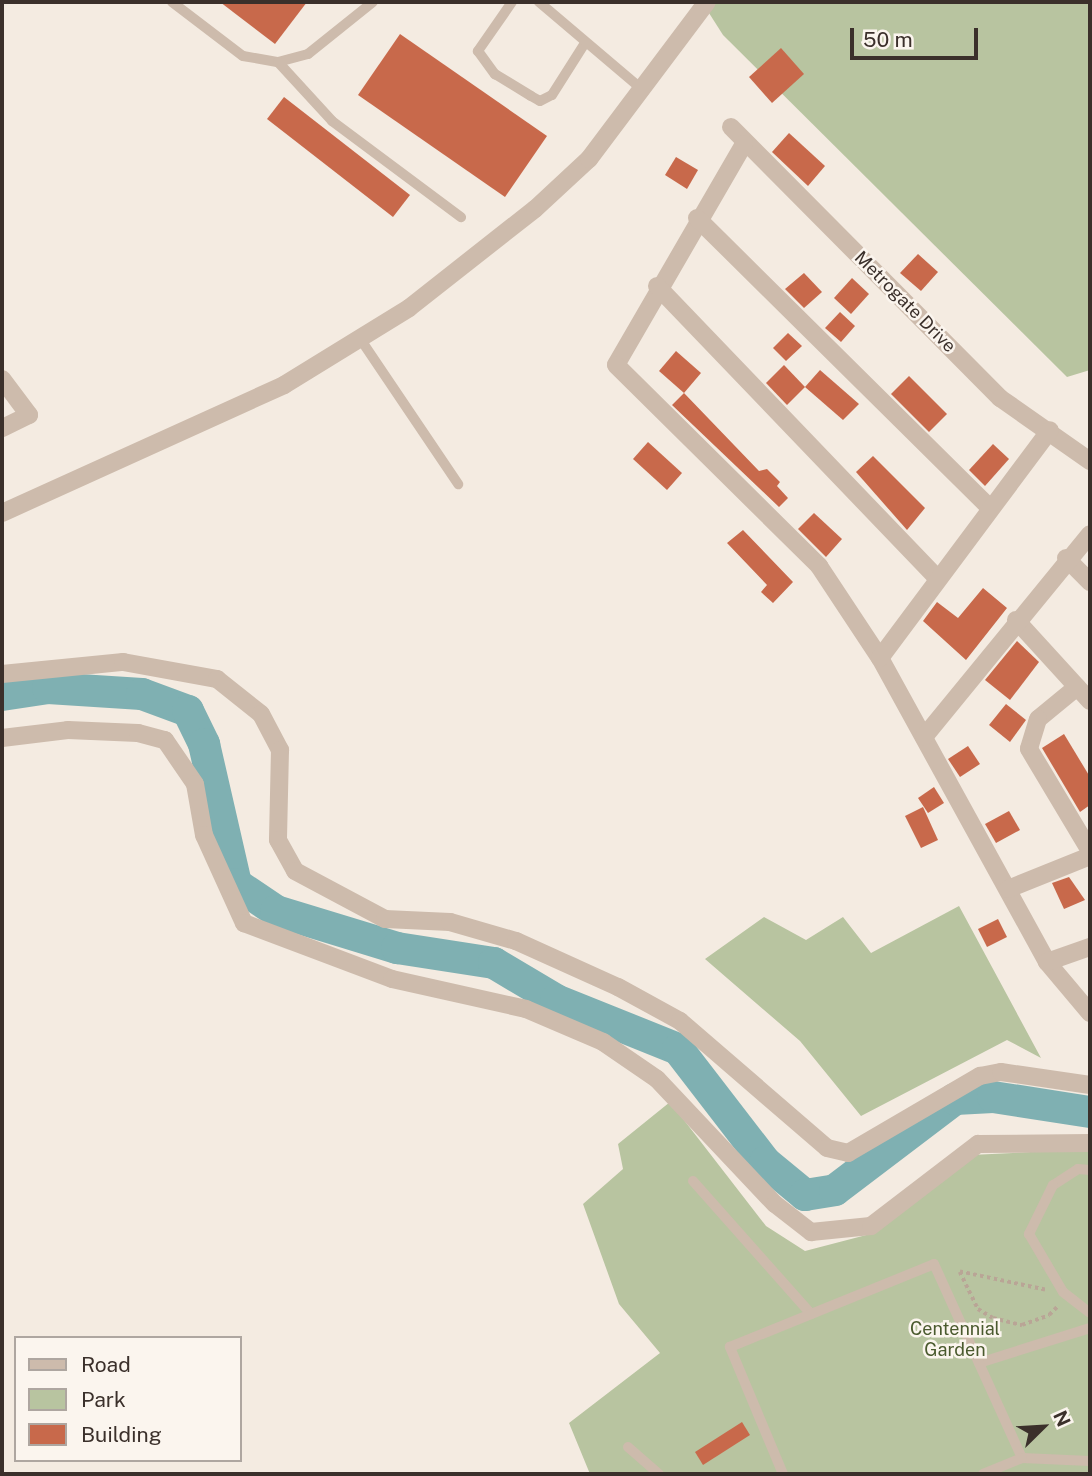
<!DOCTYPE html>
<style>
body{margin:0}
#map{position:relative;width:1092px;height:1476px;overflow:hidden;background:#f4ebe1;font-family:"Public Sans",sans-serif}
div>[style]{position:absolute}
.green>*{inset:0;background:#b8c4a0}
.river>*{height:32px;margin:-16px;padding:0 16px;transform-origin:16px;border-radius:16px;background:#7fb0b2}
.building>*{inset:0;background:#c8694b}
.path>*{height:3.5px;margin-top:-1.75px;transform-origin:0;background:repeating-linear-gradient(90deg,#b9a596 0 3.5px,transparent 0 7px)}
.service>*{height:10px;margin:-5px;padding:0 5px;transform-origin:5px;border-radius:5px;background:#cdbbac}
.minor>*{height:18px;margin:-9px;padding:0 9px;transform-origin:9px;border-radius:9px;background:#cdbbac}
span{translate:-50% -50%;white-space:nowrap;text-align:center;line-height:1.15;-webkit-text-stroke:5px #fbf5ee;paint-order:stroke}
.street-label{font-size:18px;color:#3b302b}
.park-label{font-size:18px;color:#4a5a2e}
.frame{position:absolute;inset:0;border:4px solid #3b302b;pointer-events:none}
.legend{position:absolute;left:14px;top:1336px;width:228px;height:126px;box-sizing:border-box;background:#fbf5ee;border:2px solid #aea6a0;margin:0;padding:9px 12px;list-style:none;font-size:21px;color:#3b302b}
.legend li{display:flex;align-items:center;gap:14px;height:35px}
.legend b{width:35px;border:2px solid #aea6a0}
.north{position:absolute;left:1008px;top:1392px;width:70px;height:70px;-webkit-text-stroke:5px #fbf5ee;paint-order:stroke;rotate:66deg;font-size:19px;font-weight:700;line-height:28px;text-align:center;color:#3b302b}
.north::after{content:'';display:block;margin:auto;width:24px;height:32px;background:#3b302b;clip-path:polygon(50% 0,100% 100%,50% 72%,0 100%)}
.scale{position:absolute;left:850px;top:28px;width:128px;height:32px;box-sizing:border-box;border:4px solid #3b302b;border-top:0;padding-left:9px;font-size:21px;line-height:24px;white-space:nowrap;color:#3b302b;-webkit-text-stroke:5px #fbf5ee;paint-order:stroke}
</style>
<div id="map">
<div class="green">
<i style="clip-path:polygon(702px 2px,1090px 2px,1090px 370px,1067px 377px,723px 35px)"></i>
<i style="clip-path:polygon(959px 906px,1041px 1058px,1007px 1040px,861px 1116px,800px 1041px,705px 959px,764px 917px,806px 940px,843px 917px,871px 953px)"></i>
<i style="clip-path:polygon(670px 1102px,766px 1226px,805px 1251px,874px 1233px,971px 1155px,1090px 1149px,1090px 1474px,590px 1474px,569px 1423px,660px 1353px,619px 1304px,583px 1204px,623px 1169px,618px 1144px)"></i>
</div>
<div class="river">
<i style="left:2px;top:695px;width:47px;rotate:-8.7deg"></i>
<i style="left:48px;top:688px;width:94px;rotate:3.7deg"></i>
<i style="left:142px;top:694px;width:49px;rotate:20.3deg"></i>
<i style="left:188px;top:711px;width:37px;rotate:64deg"></i>
<i style="left:204px;top:744px;width:144px;rotate:77.1deg"></i>
<i style="left:236px;top:884px;width:48px;rotate:34deg"></i>
<i style="left:276px;top:911px;width:127px;rotate:17deg"></i>
<i style="left:397px;top:948px;width:98px;rotate:8.8deg"></i>
<i style="left:494px;top:963px;width:72px;rotate:30.8deg"></i>
<i style="left:556px;top:1000px;width:131px;rotate:21.9deg"></i>
<i style="left:678px;top:1049px;width:143px;rotate:52.4deg"></i>
<i style="left:765px;top:1162px;width:52px;rotate:39.5deg"></i>
<i style="left:805px;top:1195px;width:30px;rotate:-9deg"></i>
<i style="left:835px;top:1190px;width:151px;rotate:-37.2deg"></i>
<i style="left:955px;top:1099px;width:38px;rotate:-3deg"></i>
<i style="left:993px;top:1097px;width:98px;rotate:8.8deg"></i>
</div>
<div class="building">
<i style="clip-path:polygon(220px 2px,307px 2px,275px 44px)"></i>
<i style="clip-path:polygon(400px 34px,547px 136px,505px 197px,358px 95px)"></i>
<i style="clip-path:polygon(781px 48px,804px 74px,772px 103px,749px 77px)"></i>
<i style="clip-path:polygon(284px 97px,410px 195px,393px 217px,267px 119px)"></i>
<i style="clip-path:polygon(789px 133px,825px 166px,808px 186px,772px 152px)"></i>
<i style="clip-path:polygon(676px 157px,698px 170px,687px 189px,665px 175px)"></i>
<i style="clip-path:polygon(918px 254px,938px 272px,921px 291px,900px 273px)"></i>
<i style="clip-path:polygon(804px 273px,822px 292px,804px 308px,785px 289px)"></i>
<i style="clip-path:polygon(852px 278px,869px 294px,851px 314px,834px 298px)"></i>
<i style="clip-path:polygon(840px 312px,855px 326px,841px 342px,825px 328px)"></i>
<i style="clip-path:polygon(788px 333px,802px 346px,786px 361px,773px 348px)"></i>
<i style="clip-path:polygon(676px 351px,701px 373px,684px 393px,659px 371px)"></i>
<i style="clip-path:polygon(784px 365px,805px 387px,787px 405px,766px 383px)"></i>
<i style="clip-path:polygon(820px 370px,859px 404px,843px 420px,805px 387px)"></i>
<i style="clip-path:polygon(909px 376px,947px 414px,929px 432px,891px 394px)"></i>
<i style="clip-path:polygon(684px 393px,759px 471px,767px 469px,780px 482px,777px 486px,788px 498px,779px 507px,672px 405px)"></i>
<i style="clip-path:polygon(648px 442px,682px 473px,667px 490px,633px 459px)"></i>
<i style="clip-path:polygon(993px 444px,1009px 459px,985px 486px,969px 470px)"></i>
<i style="clip-path:polygon(873px 456px,925px 508px,907px 530px,856px 472px)"></i>
<i style="clip-path:polygon(814px 513px,842px 539px,826px 557px,798px 529px)"></i>
<i style="clip-path:polygon(743px 530px,793px 582px,773px 603px,761px 592px,767px 585px,727px 543px)"></i>
<i style="clip-path:polygon(983px 588px,1007px 608px,966px 660px,923px 621px,937px 602px,958px 618px)"></i>
<i style="clip-path:polygon(1017px 641px,1039px 662px,1010px 700px,985px 680px)"></i>
<i style="clip-path:polygon(1006px 704px,1026px 720px,1010px 742px,989px 725px)"></i>
<i style="clip-path:polygon(1064px 734px,1090px 777px,1090px 805px,1080px 812px,1042px 748px)"></i>
<i style="clip-path:polygon(968px 746px,980px 764px,960px 777px,948px 759px)"></i>
<i style="clip-path:polygon(934px 787px,944px 803px,928px 813px,918px 798px)"></i>
<i style="clip-path:polygon(923px 807px,938px 840px,921px 848px,905px 816px)"></i>
<i style="clip-path:polygon(1009px 811px,1020px 830px,996px 843px,985px 824px)"></i>
<i style="clip-path:polygon(1069px 877px,1085px 900px,1064px 909px,1052px 883px)"></i>
<i style="clip-path:polygon(998px 919px,1007px 937px,987px 947px,978px 929px)"></i>
<i style="clip-path:polygon(742px 1422px,750px 1435px,703px 1465px,695px 1452px)"></i>
</div>
<div class="path">
<i style="left:1045px;top:1290px;width:87px;rotate:-168deg"></i>
<i style="left:960px;top:1272px;width:41px;rotate:64.1deg"></i>
<i style="left:978px;top:1309px;width:17px;rotate:31deg"></i>
<i style="left:993px;top:1318px;width:30px;rotate:14deg"></i>
<i style="left:1022px;top:1325px;width:29px;rotate:-20deg"></i>
<i style="left:1049px;top:1315px;width:14px;rotate:-45deg"></i>
</div>
<div class="service">
<i style="left:172px;top:2px;width:89px;rotate:37.3deg"></i>
<i style="left:243px;top:56px;width:36px;rotate:10deg"></i>
<i style="left:278px;top:62px;width:31px;rotate:-15deg"></i>
<i style="left:308px;top:54px;width:83px;rotate:-38.7deg"></i>
<i style="left:512px;top:2px;width:60px;rotate:124.8deg"></i>
<i style="left:478px;top:51px;width:29px;rotate:54deg"></i>
<i style="left:495px;top:74px;width:42px;rotate:31.4deg"></i>
<i style="left:531px;top:96px;width:10px;rotate:29deg"></i>
<i style="left:540px;top:101px;width:13px;rotate:-27deg"></i>
<i style="left:552px;top:95px;width:62px;rotate:-57.6deg"></i>
<i style="left:539px;top:2px;width:138px;rotate:40.3deg"></i>
<i style="left:278px;top:62px;width:80px;rotate:47.5deg"></i>
<i style="left:332px;top:121px;width:161px;rotate:36.7deg"></i>
<i style="left:361px;top:340px;width:174px;rotate:56deg"></i>
<i style="left:1090px;top:1170px;width:12px;rotate:-175deg"></i>
<i style="left:1078px;top:1169px;width:30px;rotate:147deg"></i>
<i style="left:1053px;top:1185px;width:55px;rotate:116.1deg"></i>
<i style="left:1029px;top:1234px;width:67px;rotate:59.6deg"></i>
<i style="left:1063px;top:1292px;width:34px;rotate:38deg"></i>
<i style="left:693px;top:1181px;width:178px;rotate:48.4deg"></i>
<i style="left:979px;top:1363px;width:116px;rotate:-17.5deg"></i>
<i style="left:628px;top:1447px;width:41px;rotate:41.1deg"></i>
<i style="left:1022px;top:1458px;width:68px;rotate:2.5deg"></i>
<i style="left:783px;top:1474px;width:138px;rotate:-112.7deg"></i>
<i style="left:730px;top:1347px;width:220px;rotate:-22.1deg"></i>
<i style="left:934px;top:1264px;width:213px;rotate:65.6deg"></i>
<i style="left:1022px;top:1458px;width:42px;rotate:157.7deg"></i>
</div>
<div class="minor">
<i style="left:731px;top:127px;width:382px;rotate:45.2deg"></i>
<i style="left:1000px;top:398px;width:110px;rotate:35deg"></i>
<i style="left:744px;top:144px;width:255px;rotate:120.1deg"></i>
<i style="left:616px;top:365px;width:286px;rotate:44.7deg"></i>
<i style="left:819px;top:566px;width:110px;rotate:56.5deg"></i>
<i style="left:880px;top:658px;width:347px;rotate:61.2deg"></i>
<i style="left:1047px;top:962px;width:67px;rotate:49.9deg"></i>
<i style="left:697px;top:218px;width:411px;rotate:44.7deg"></i>
<i style="left:657px;top:286px;width:405px;rotate:46.2deg"></i>
<i style="left:2px;top:379px;width:45px;rotate:53.1deg"></i>
<i style="left:29px;top:415px;width:30px;rotate:154deg"></i>
<i style="left:2px;top:513px;width:310px;rotate:-24.4deg"></i>
<i style="left:284px;top:385px;width:147px;rotate:-31.6deg"></i>
<i style="left:409px;top:308px;width:160px;rotate:-38.2deg"></i>
<i style="left:535px;top:209px;width:74px;rotate:-42.8deg"></i>
<i style="left:589px;top:159px;width:196px;rotate:-53.1deg"></i>
<i style="left:1066px;top:558px;width:34px;rotate:45deg"></i>
<i style="left:1016px;top:620px;width:110px;rotate:47.6deg"></i>
<i style="left:880px;top:658px;width:284px;rotate:-53.3deg"></i>
<i style="left:2px;top:674px;width:122px;rotate:-5.7deg"></i>
<i style="left:123px;top:662px;width:96px;rotate:10.3deg"></i>
<i style="left:217px;top:679px;width:56px;rotate:38.5deg"></i>
<i style="left:261px;top:714px;width:41px;rotate:62.2deg"></i>
<i style="left:280px;top:750px;width:90px;rotate:91.3deg"></i>
<i style="left:278px;top:840px;width:35px;rotate:61deg"></i>
<i style="left:295px;top:871px;width:102px;rotate:28.1deg"></i>
<i style="left:385px;top:919px;width:65px;rotate:2.6deg"></i>
<i style="left:450px;top:922px;width:69px;rotate:16.1deg"></i>
<i style="left:516px;top:941px;width:112px;rotate:24.3deg"></i>
<i style="left:618px;top:987px;width:71px;rotate:28.7deg"></i>
<i style="left:680px;top:1021px;width:194px;rotate:40.8deg"></i>
<i style="left:827px;top:1148px;width:22px;rotate:13deg"></i>
<i style="left:848px;top:1153px;width:153px;rotate:-30.3deg"></i>
<i style="left:980px;top:1076px;width:21px;rotate:-11deg"></i>
<i style="left:1001px;top:1072px;width:90px;rotate:8.3deg"></i>
<i style="left:1077px;top:687px;width:50px;rotate:140.6deg"></i>
<i style="left:1038px;top:719px;width:31px;rotate:107deg"></i>
<i style="left:1029px;top:749px;width:119px;rotate:59.1deg"></i>
<i style="left:924px;top:737px;width:262px;rotate:-50.7deg"></i>
<i style="left:2px;top:738px;width:66px;rotate:-6.9deg"></i>
<i style="left:68px;top:730px;width:70px;rotate:2.5deg"></i>
<i style="left:138px;top:733px;width:28px;rotate:15deg"></i>
<i style="left:165px;top:740px;width:53px;rotate:55.7deg"></i>
<i style="left:195px;top:784px;width:52px;rotate:80deg"></i>
<i style="left:204px;top:835px;width:97px;rotate:65.6deg"></i>
<i style="left:244px;top:923px;width:158px;rotate:20.7deg"></i>
<i style="left:392px;top:979px;width:137px;rotate:12.6deg"></i>
<i style="left:526px;top:1009px;width:84px;rotate:23.2deg"></i>
<i style="left:603px;top:1042px;width:65px;rotate:34.4deg"></i>
<i style="left:657px;top:1079px;width:172px;rotate:46.7deg"></i>
<i style="left:775px;top:1204px;width:46px;rotate:37.9deg"></i>
<i style="left:811px;top:1232px;width:60px;rotate:-5.7deg"></i>
<i style="left:871px;top:1226px;width:135px;rotate:-37.5deg"></i>
<i style="left:978px;top:1144px;width:112px;rotate:-0.5deg"></i>
<i style="left:1008px;top:889px;width:88px;rotate:-21.9deg"></i>
<i style="left:1047px;top:962px;width:46px;rotate:-19.2deg"></i>
</div>
<div class="street-label">
<span style="left:905px;top:302px;rotate:45deg">Metrogate Drive</span>
</div>
<div class="park-label">
<span style="left:955px;top:1340px">Centennial<br>Garden</span>
</div>
<div class="frame"></div>
<ul class="legend">
<li><b style="height:9px;background:#cdbbac"></b>Road</li>
<li><b style="height:19px;background:#b8c4a0"></b>Park</li>
<li><b style="height:19px;background:#c8694b"></b>Building</li>
</ul>
<div class="north">N</div>
<div class="scale">50 m</div>
</div>
